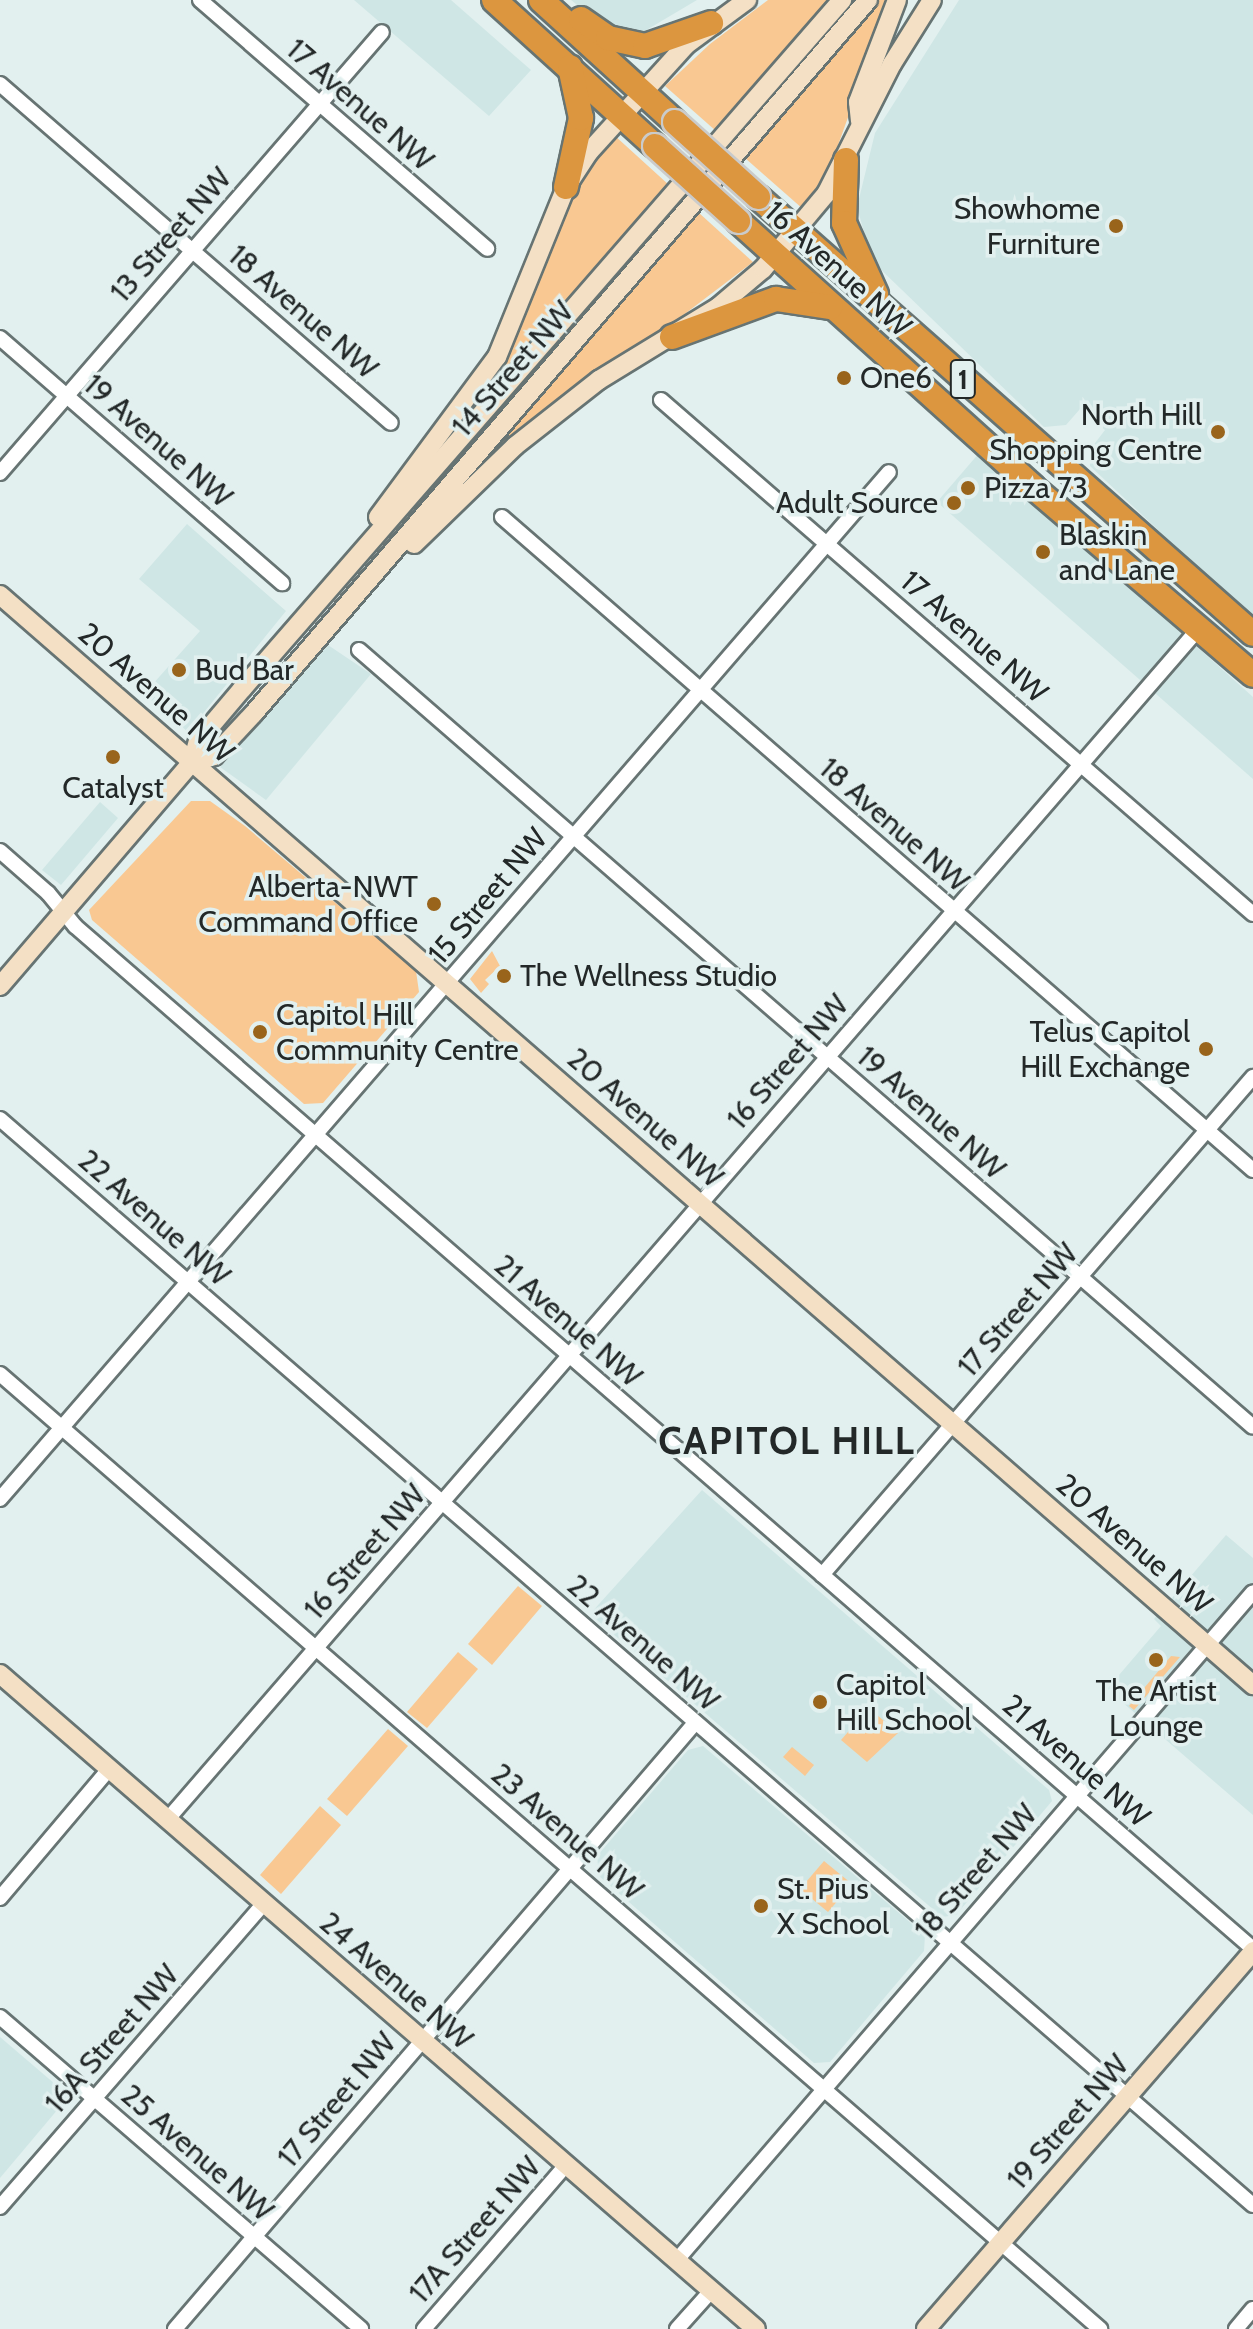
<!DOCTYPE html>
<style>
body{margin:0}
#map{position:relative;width:1253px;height:2329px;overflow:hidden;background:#e2f0ef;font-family:Cabin,sans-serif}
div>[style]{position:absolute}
.built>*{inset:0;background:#cfe6e5}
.green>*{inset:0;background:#f9c892}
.roads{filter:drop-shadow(2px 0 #677473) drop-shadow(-2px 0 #677473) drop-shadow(0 2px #677473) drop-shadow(0 -2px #677473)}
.street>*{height:14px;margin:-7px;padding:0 7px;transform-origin:7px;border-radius:7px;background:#fff}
.secondary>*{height:18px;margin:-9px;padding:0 9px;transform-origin:9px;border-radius:9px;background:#f4e0c5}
.highway>*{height:24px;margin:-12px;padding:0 12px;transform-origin:12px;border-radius:12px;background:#dc963f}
.bridges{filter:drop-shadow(2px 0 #cacbcb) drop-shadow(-2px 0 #cacbcb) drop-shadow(0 2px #cacbcb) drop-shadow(0 -2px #cacbcb)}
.highway-bridge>*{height:24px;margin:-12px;padding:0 12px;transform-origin:12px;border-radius:12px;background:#dc963f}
.dots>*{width:22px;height:22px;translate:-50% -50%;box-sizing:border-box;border:4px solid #e2f0ef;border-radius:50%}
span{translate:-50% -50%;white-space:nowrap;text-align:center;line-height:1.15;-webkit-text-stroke:7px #e2f0ef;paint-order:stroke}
.shield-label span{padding:2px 6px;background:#e2f0ef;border:2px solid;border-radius:6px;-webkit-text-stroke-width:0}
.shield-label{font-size:28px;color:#232828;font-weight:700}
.street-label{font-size:30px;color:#232828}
.poi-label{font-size:30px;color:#232828}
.right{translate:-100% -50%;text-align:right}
.left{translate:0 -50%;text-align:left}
.district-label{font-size:38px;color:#232828;font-weight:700;letter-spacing:2px}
</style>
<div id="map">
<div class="built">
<i style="clip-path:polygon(354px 0,451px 0,531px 70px,489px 116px)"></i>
<i style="clip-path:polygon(571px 0,697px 0,643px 32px,607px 29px)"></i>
<i style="clip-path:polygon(959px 0,1253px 0,1253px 619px,1090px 466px,1089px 451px,1105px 430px,1080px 409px,1066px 425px,1044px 427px,872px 261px,857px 207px,875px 133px)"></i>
<i style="clip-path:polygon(980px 452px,1253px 697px,1253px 779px,937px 502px)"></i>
<i style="clip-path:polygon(187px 524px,286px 611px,188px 732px,144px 694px,200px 631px,139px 579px)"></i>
<i style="clip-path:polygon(328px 645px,371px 674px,266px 800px,220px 767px)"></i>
<i style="clip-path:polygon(100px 802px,118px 818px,61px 885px,42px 870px)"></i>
<i style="clip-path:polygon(702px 1490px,1049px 1790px,1052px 1801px,956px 1915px,942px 1917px,590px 1614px)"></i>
<i style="clip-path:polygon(1226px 1535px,1253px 1558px,1253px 1815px,1107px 1689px,1161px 1626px,1154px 1619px)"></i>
<i style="clip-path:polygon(703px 1746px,925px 1935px,924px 1951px,830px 2062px,814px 2063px,599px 1876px,597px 1856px,688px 1750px)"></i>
<i style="clip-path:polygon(0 2037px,69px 2096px,0 2178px)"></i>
</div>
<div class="green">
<i style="clip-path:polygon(768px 0,833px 0,716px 131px,665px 86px,710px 44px)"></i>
<i style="clip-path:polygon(878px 0,890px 0,832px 162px,803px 209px,745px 158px)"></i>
<i style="clip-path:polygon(614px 135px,669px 185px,493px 387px,489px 383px,523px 319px,571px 199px)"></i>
<i style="clip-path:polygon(698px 212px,753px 262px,497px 457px,493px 452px,524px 413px)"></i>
<i style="clip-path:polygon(191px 801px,210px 801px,245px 826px,416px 971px,419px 992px,323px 1103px,304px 1104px,92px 920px,89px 910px)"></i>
<i style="clip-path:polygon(492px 951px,500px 966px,485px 980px,489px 984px,481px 993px,470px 979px)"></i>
<i style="clip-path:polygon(518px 1586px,542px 1606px,492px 1665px,468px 1644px)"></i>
<i style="clip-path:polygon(458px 1652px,478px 1669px,427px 1728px,407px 1712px)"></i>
<i style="clip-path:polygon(1171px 1656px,1180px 1657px,1134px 1710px,1129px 1706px)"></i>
<i style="clip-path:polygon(869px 1708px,898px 1733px,867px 1762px,841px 1740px)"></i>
<i style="clip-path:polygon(388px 1729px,408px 1746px,347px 1816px,327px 1799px)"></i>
<i style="clip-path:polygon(792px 1747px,814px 1765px,805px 1776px,783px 1757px)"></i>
<i style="clip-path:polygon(320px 1806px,341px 1825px,281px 1894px,260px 1875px)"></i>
<i style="clip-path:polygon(824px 1861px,852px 1884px,828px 1912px,800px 1889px)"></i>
</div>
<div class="roads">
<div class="street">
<i style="left:200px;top:0;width:380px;rotate:40.9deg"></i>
<i style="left:0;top:84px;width:517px;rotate:40.93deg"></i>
<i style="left:0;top:338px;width:374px;rotate:41deg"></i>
<i style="left:661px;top:400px;width:784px;rotate:40.97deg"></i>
<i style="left:0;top:473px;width:583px;rotate:-49.1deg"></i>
<i style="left:502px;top:517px;width:995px;rotate:41.01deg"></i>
<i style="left:359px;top:650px;width:1184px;rotate:40.99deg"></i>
<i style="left:0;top:851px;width:64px;rotate:41.2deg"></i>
<i style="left:48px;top:893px;width:43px;rotate:50.7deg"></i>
<i style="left:75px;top:926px;width:1560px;rotate:40.97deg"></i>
<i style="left:0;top:1119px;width:1658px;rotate:40.92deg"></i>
<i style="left:0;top:1374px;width:1457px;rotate:40.96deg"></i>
<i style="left:0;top:1499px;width:1358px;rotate:-49.12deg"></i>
<i style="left:822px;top:1575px;width:659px;rotate:-49.13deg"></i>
<i style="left:167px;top:1820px;width:1577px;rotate:-49.11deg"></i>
<i style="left:0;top:1898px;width:169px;rotate:-49.8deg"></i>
<i style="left:0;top:2017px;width:477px;rotate:40.8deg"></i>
<i style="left:0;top:2207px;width:401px;rotate:-49deg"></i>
<i style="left:676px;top:2261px;width:883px;rotate:-49.22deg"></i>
<i style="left:175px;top:2329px;width:799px;rotate:-49.37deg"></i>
<i style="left:424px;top:2329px;width:217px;rotate:-49.1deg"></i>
<i style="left:677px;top:2329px;width:51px;rotate:-48.2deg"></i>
<i style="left:1236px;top:2329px;width:26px;rotate:-50deg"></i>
</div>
<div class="secondary">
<i style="left:860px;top:121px;width:19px;rotate:-96deg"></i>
<i style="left:858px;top:102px;width:109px;rotate:-69.1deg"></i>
<i style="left:378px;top:517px;width:199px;rotate:-53.4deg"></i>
<i style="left:497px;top:357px;width:183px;rotate:-67.9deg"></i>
<i style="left:566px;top:187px;width:42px;rotate:-56.7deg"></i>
<i style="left:589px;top:152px;width:144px;rotate:-47.8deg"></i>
<i style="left:686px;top:45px;width:76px;rotate:-36.4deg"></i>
<i style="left:414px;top:544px;width:141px;rotate:-44.1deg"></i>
<i style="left:515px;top:446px;width:107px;rotate:-38.2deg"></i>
<i style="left:599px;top:380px;width:140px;rotate:-31.5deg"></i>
<i style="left:718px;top:307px;width:59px;rotate:-40.2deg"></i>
<i style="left:763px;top:269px;width:98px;rotate:-50deg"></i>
<i style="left:826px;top:194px;width:146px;rotate:-63.1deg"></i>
<i style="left:892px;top:64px;width:75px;rotate:-58deg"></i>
<i style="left:0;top:595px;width:1661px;rotate:41.02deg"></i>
<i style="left:192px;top:762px;width:23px;rotate:-15deg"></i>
<i style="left:214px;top:756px;width:59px;rotate:-47.1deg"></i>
<i style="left:254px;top:713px;width:941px;rotate:-49.27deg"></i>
<i style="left:0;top:986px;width:295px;rotate:-49.4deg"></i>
<i style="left:192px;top:762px;width:22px;rotate:-74deg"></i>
<i style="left:198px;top:741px;width:68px;rotate:-49.8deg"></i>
<i style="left:242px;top:689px;width:914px;rotate:-48.95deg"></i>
<i style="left:0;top:1674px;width:1000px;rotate:40.91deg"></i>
<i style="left:926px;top:2329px;width:500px;rotate:-49.1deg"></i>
</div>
<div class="highway">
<i style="left:494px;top:0;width:217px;rotate:42.2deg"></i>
<i style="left:541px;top:0;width:181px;rotate:42.3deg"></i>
<i style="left:581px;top:19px;width:33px;rotate:35deg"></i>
<i style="left:608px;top:38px;width:38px;rotate:12deg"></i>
<i style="left:645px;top:46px;width:70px;rotate:-19.2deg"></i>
<i style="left:846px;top:160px;width:63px;rotate:91.8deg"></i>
<i style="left:844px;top:223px;width:78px;rotate:65.7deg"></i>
<i style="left:566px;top:187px;width:71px;rotate:-77.7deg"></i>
<i style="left:581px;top:118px;width:52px;rotate:-102.2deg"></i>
<i style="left:758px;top:197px;width:660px;rotate:41.44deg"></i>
<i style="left:738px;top:221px;width:397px;rotate:42deg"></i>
<i style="left:1033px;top:487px;width:289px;rotate:40.5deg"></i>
<i style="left:672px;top:337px;width:111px;rotate:-20.1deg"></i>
<i style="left:776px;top:299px;width:55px;rotate:8.4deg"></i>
</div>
</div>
<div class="bridges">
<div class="highway-bridge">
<i style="left:675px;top:122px;width:112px;rotate:42.1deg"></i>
<i style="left:655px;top:146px;width:112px;rotate:42.1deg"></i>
</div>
</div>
<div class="dots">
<i style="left:1116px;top:226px;background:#99641b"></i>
<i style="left:844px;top:378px;background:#99641b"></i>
<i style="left:1218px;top:432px;background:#99641b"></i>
<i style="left:968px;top:488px;background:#99641b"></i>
<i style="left:954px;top:503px;background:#99641b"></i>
<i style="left:1043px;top:552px;background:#99641b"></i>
<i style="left:179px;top:670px;background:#99641b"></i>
<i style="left:113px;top:757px;background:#99641b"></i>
<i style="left:434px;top:904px;background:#99641b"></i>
<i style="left:504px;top:976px;background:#99641b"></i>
<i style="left:260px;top:1032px;background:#99641b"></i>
<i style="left:1206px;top:1049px;background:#99641b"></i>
<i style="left:1156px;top:1660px;background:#99641b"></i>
<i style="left:820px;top:1702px;background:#99641b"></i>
<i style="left:761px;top:1906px;background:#99641b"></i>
</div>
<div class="shield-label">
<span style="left:963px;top:379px">1</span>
</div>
<div class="street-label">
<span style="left:360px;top:105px;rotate:41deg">17 Avenue NW</span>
<span style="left:171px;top:235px;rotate:-49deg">13 Street NW</span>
<span style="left:838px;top:269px;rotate:42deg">16 Avenue NW</span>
<span style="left:303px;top:312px;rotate:41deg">18 Avenue NW</span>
<span style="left:513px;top:369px;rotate:-49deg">14 Street NW</span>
<span style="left:158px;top:441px;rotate:41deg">19 Avenue NW</span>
<span style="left:974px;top:637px;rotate:41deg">17 Avenue NW</span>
<span style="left:156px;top:693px;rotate:41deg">20 Avenue NW</span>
<span style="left:894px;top:825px;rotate:41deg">18 Avenue NW</span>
<span style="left:488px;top:896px;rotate:-50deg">15 Street NW</span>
<span style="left:788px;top:1062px;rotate:-49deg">16 Street NW</span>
<span style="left:931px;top:1113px;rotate:41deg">19 Avenue NW</span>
<span style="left:645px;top:1118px;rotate:41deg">20 Avenue NW</span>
<span style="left:154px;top:1218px;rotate:41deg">22 Avenue NW</span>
<span style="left:1018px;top:1310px;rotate:-49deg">17 Street NW</span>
<span style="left:568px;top:1321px;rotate:41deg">21 Avenue NW</span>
<span style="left:1134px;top:1544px;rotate:41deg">20 Avenue NW</span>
<span style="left:365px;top:1552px;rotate:-49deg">16 Street NW</span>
<span style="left:643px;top:1643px;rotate:41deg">22 Avenue NW</span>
<span style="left:1076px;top:1761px;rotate:41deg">21 Avenue NW</span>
<span style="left:567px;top:1832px;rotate:41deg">23 Avenue NW</span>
<span style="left:976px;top:1872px;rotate:-49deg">18 Street NW</span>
<span style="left:396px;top:1981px;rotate:41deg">24 Avenue NW</span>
<span style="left:112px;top:2039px;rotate:-49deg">16A Street NW</span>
<span style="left:337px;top:2100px;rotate:-50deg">17 Street NW</span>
<span style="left:1068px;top:2122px;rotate:-49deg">19 Street NW</span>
<span style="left:197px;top:2153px;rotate:41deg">25 Avenue NW</span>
<span style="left:475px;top:2230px;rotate:-49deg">17A Street NW</span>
</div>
<div class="poi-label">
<span class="right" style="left:1100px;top:226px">Showhome<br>Furniture</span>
<span class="left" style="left:860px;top:378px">One6</span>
<span class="right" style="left:1202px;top:432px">North Hill<br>Shopping Centre</span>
<span class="left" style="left:984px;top:488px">Pizza 73</span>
<span class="right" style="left:938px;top:503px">Adult Source</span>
<span class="left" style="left:1059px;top:552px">Blaskin<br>and Lane</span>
<span class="left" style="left:195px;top:670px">Bud Bar</span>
<span style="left:113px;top:788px">Catalyst</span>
<span class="right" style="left:418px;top:904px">Alberta-NWT<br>Command Office</span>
<span class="left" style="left:520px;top:976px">The Wellness Studio</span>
<span class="left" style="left:276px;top:1032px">Capitol Hill<br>Community Centre</span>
<span class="right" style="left:1190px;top:1049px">Telus Capitol<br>Hill Exchange</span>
<span class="left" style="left:836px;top:1702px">Capitol<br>Hill School</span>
<span style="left:1156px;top:1708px">The Artist<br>Lounge</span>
<span class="left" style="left:777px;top:1906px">St. Pius<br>X School</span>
</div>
<div class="district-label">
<span style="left:787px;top:1441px">CAPITOL HILL</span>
</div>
</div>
